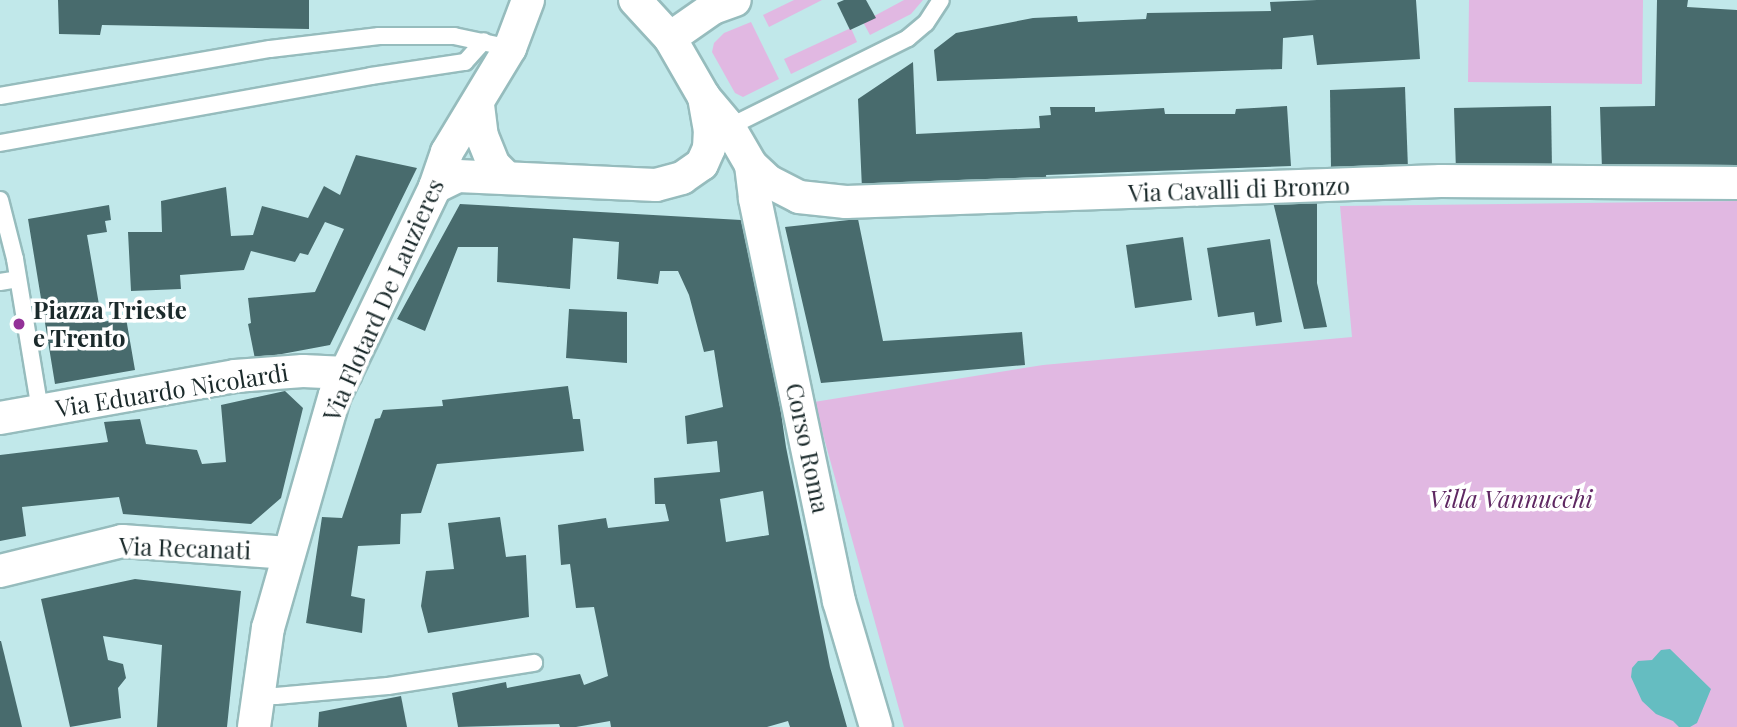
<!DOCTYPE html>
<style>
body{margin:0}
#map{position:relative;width:1737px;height:727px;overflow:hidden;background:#c1e8ea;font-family:"Playfair Display",serif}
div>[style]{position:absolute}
.green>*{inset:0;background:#e1b8e2}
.water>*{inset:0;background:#65bdc1}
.building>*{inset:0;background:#486b6d}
.roads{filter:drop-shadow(2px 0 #96bcbd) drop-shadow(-2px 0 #96bcbd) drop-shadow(0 2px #96bcbd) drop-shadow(0 -2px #96bcbd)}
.lane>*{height:16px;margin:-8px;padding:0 8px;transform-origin:8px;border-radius:8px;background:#fff}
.street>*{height:32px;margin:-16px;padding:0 16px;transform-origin:16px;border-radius:16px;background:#fff}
.dots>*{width:19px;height:19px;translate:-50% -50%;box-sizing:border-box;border:4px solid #fff;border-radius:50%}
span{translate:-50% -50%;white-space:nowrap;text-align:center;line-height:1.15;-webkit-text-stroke:7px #fff;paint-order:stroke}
.street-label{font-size:24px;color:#1b2a2b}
.poi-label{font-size:24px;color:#1b2a2b;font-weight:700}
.left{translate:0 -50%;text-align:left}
.park-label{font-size:24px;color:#5f2862;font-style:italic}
</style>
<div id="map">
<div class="green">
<i style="clip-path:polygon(794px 0,822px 0,769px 27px,763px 15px)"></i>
<i style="clip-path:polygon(904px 0,923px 0,911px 14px,870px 35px,863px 22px)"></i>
<i style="clip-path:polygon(1469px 0,1643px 0,1642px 84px,1468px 82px)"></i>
<i style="clip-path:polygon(751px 22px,779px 79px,743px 97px,735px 93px,712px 52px,714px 43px,724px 33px)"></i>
<i style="clip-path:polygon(851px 28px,857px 42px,791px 74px,784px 59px)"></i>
<i style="clip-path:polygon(1737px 201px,1737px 727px,904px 727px,814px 402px,1043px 365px,1352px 337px,1340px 206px)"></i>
</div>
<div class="water">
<i style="clip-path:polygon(1670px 649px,1711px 689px,1697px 723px,1690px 727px,1679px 727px,1673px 721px,1656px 714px,1642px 701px,1631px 677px,1632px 668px,1638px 661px,1652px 660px,1661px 650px)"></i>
</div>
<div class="building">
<i style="clip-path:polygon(58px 0,309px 0,309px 29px,102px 25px,100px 35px,59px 34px)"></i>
<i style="clip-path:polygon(844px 0,866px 0,876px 18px,850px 30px,837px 3px)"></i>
<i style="clip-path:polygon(1317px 0,1416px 0,1420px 59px,1317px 65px,1313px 35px,1283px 38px,1282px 69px,937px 81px,934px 50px,956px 33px,1033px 18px,1077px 16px,1078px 22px,1146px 19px,1147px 13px,1271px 11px,1270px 2px)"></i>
<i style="clip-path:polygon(1657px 0,1688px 0,1687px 7px,1737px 10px,1737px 171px,1602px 170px,1600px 107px,1655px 106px)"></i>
<i style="clip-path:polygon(913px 62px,916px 134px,1040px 128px,1039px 116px,1051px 115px,1050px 107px,1095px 107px,1095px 112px,1164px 108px,1165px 114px,1235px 114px,1236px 109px,1287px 106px,1291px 166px,1046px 175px,1047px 183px,862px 189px,858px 99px)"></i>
<i style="clip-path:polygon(1405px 87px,1408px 169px,1331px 170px,1330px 90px)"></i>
<i style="clip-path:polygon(1551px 106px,1552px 170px,1456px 171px,1454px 108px)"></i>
<i style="clip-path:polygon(356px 155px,417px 168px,330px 345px,255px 359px,248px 324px,251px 323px,248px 298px,315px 292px,344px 229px,325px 222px,308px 255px,300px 253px,295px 262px,251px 251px,244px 270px,180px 275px,181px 289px,131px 291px,128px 232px,162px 232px,161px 201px,226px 187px,231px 236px,253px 235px,262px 206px,308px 218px,324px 186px,340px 195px)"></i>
<i style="clip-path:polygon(1273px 202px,1317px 202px,1317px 283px,1327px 327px,1304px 329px)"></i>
<i style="clip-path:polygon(evenodd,460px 204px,741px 220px,770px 338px,786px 447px,830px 667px,847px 727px,790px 727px,788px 721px,767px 727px,611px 727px,610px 721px,576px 727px,560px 727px,559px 724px,458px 727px,452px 693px,506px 682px,507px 688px,580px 674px,584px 685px,608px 676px,594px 607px,576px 608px,570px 564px,561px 565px,558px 525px,606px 518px,608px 528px,669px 521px,665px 504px,655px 504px,654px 478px,720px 472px,717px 441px,687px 444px,685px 416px,723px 407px,714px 350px,704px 352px,689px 295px,678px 271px,660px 271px,658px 284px,617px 279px,619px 242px,573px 238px,570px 289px,497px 282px,498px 247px,458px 247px,425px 331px,397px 319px,460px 204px,763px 491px,769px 535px,726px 542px,720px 499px,763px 491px)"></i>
<i style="clip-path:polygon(109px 205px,111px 220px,105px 221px,107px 232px,87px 235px,102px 322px,126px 318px,135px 370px,55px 384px,28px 219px)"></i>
<i style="clip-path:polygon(858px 219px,883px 341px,1022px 332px,1025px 365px,821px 383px,785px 227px)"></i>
<i style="clip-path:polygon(1183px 237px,1192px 300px,1135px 308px,1126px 245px)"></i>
<i style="clip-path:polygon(1270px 239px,1282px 322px,1256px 326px,1254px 312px,1218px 317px,1207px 248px)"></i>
<i style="clip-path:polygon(569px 309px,627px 312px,627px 363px,566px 358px)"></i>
<i style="clip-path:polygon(568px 386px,573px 419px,580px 419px,584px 451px,437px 464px,421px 513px,401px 514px,400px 544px,358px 546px,351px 596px,365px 599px,362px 633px,306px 623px,322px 517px,342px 518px,375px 419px,380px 418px,383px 410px,443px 406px,442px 400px)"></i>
<i style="clip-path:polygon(285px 391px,303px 408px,281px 498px,251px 524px,123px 514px,119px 497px,22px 507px,26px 536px,0 541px,0 455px,108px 442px,104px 422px,140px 419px,146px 444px,197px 450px,202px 464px,226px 462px,221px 405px)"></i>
<i style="clip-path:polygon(500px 517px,506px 557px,526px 555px,529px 617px,428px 633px,421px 606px,426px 571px,454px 569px,448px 523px)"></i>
<i style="clip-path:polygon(135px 579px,241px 591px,227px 727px,157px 727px,162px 645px,103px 636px,108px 660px,123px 664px,126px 678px,118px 688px,121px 718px,70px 727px,41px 599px)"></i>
<i style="clip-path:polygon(0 641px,1px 641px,22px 727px,0 727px)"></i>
<i style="clip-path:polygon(401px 696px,407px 727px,318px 727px,319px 712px)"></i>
</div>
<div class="roads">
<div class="lane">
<i style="left:0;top:96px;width:274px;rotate:-9.9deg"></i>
<i style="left:270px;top:49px;width:110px;rotate:-6.8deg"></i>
<i style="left:379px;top:36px;width:75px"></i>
<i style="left:454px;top:36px;width:57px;rotate:12.1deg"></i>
<i style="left:729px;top:127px;width:200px;rotate:-26.4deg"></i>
<i style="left:908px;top:38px;width:23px;rotate:-40deg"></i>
<i style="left:926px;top:23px;width:27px;rotate:-57deg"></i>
<i style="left:0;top:143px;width:377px;rotate:-10.2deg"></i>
<i style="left:371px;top:76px;width:95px;rotate:-8.5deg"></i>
<i style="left:465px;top:62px;width:28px;rotate:-48deg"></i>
<i style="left:0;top:200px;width:61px;rotate:75.7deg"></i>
<i style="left:15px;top:259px;width:153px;rotate:80.6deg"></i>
<i style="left:0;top:282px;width:18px;rotate:-9deg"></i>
<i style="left:257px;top:694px;width:19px;rotate:6deg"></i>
<i style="left:276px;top:696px;width:112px;rotate:-5.1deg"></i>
<i style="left:388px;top:686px;width:148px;rotate:-9deg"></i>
</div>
<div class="street">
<i style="left:635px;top:0;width:52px;rotate:47.4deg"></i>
<i style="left:670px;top:38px;width:68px;rotate:60deg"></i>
<i style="left:704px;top:97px;width:39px;rotate:50deg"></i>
<i style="left:729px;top:127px;width:44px;rotate:59.9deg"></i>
<i style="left:751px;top:165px;width:23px;rotate:43deg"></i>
<i style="left:768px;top:181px;width:35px;rotate:27deg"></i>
<i style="left:799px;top:197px;width:47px;rotate:6.1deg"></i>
<i style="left:846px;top:202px;width:595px;rotate:-2.02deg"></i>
<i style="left:1441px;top:181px;width:296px;rotate:0.4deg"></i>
<i style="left:670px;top:38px;width:52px;rotate:-34.9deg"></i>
<i style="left:713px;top:8px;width:23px;rotate:-20deg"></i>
<i style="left:478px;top:105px;width:31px;rotate:83deg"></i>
<i style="left:482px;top:136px;width:31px;rotate:68deg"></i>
<i style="left:494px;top:165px;width:18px;rotate:45deg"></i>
<i style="left:751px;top:165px;width:34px;rotate:83deg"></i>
<i style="left:755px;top:199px;width:411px;rotate:78.2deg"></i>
<i style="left:839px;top:601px;width:131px;rotate:73.6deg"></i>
<i style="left:435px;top:187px;width:25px;rotate:-26deg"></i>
<i style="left:458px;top:176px;width:198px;rotate:2.6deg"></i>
<i style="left:656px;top:185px;width:27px;rotate:-15deg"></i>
<i style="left:682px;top:178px;width:24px;rotate:-35deg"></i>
<i style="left:702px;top:164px;width:17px;rotate:-66deg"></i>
<i style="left:709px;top:148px;width:17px;rotate:-87deg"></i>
<i style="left:710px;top:131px;width:35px;rotate:-100deg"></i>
<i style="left:0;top:418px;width:239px;rotate:-10.1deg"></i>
<i style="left:235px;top:376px;width:68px;rotate:-4.2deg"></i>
<i style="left:303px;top:371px;width:43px;rotate:2.7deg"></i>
<i style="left:0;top:571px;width:126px;rotate:-13.8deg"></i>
<i style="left:122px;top:541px;width:167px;rotate:4.1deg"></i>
<i style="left:254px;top:727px;width:100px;rotate:-82deg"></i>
<i style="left:268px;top:628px;width:242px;rotate:-74deg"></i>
<i style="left:335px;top:395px;width:231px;rotate:-64.3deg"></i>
<i style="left:435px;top:187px;width:37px;rotate:-71deg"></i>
<i style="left:447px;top:152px;width:122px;rotate:-58.8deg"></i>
<i style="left:510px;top:48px;width:51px;rotate:-69.4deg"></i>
</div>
</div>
<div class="dots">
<i style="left:19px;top:324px;background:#933198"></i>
</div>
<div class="street-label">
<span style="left:1239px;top:189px;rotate:-2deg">Via Cavalli di Bronzo</span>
<span style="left:383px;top:300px;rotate:-66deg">Via Flotard De Lauzieres</span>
<span style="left:172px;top:390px;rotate:-9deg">Via Eduardo Nicolardi</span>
<span style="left:808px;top:448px;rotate:78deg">Corso Roma</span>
<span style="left:185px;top:548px;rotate:2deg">Via Recanati</span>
</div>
<div class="poi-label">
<span class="left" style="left:33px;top:324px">Piazza Trieste<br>e Trento</span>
</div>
<div class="park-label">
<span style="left:1511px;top:499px">Villa Vannucchi</span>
</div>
</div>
